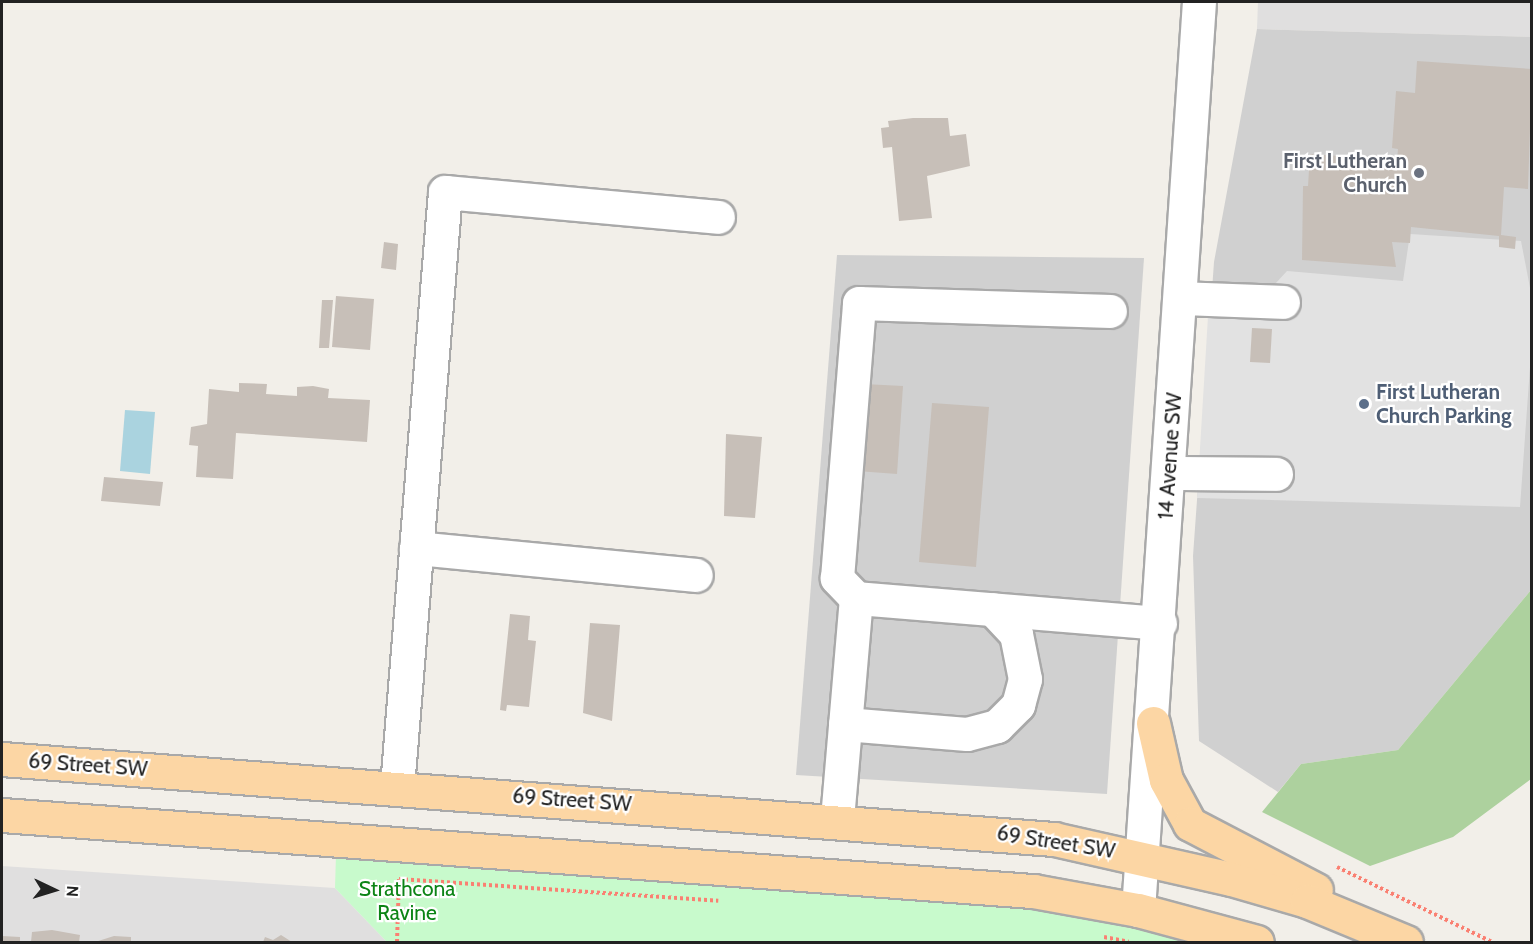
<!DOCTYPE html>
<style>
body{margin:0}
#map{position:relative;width:1533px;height:944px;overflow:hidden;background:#f2efe9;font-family:Cabin,sans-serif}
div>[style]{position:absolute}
.residential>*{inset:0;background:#e0dfdf}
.religious>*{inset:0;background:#d0d0d0}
.forest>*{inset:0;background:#add19e}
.park>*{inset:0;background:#c8facc}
.parking>*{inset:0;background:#e2e2e2}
.water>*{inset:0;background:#aad3df}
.building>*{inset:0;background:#c7bfb8}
.path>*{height:4px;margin-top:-2px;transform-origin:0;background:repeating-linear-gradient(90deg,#fa8072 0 3px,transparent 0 6px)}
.roads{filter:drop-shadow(2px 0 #a9a9a9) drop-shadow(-2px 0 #a9a9a9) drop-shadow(0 2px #a9a9a9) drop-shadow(0 -2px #a9a9a9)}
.minor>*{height:33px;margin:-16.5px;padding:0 16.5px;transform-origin:16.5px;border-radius:16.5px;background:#fff}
.major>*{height:33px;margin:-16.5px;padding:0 16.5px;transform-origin:16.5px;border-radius:16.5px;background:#fcd6a4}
.dots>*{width:16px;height:16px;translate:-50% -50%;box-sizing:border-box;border:3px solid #fff;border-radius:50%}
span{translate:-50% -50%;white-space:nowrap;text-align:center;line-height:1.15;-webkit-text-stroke:4.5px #fff;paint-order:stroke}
.worship-label{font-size:21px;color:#5b616d;font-weight:700}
.right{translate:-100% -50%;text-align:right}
.service-label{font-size:21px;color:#4e5e75;font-weight:700}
.left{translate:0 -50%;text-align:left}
.street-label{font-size:21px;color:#222}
.park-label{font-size:21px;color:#0c8416}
.frame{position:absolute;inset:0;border:3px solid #222;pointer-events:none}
.north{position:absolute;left:24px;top:860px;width:60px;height:60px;-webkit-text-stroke:4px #fff;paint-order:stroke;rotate:94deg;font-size:16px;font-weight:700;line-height:24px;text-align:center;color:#222}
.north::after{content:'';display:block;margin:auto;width:21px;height:27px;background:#222;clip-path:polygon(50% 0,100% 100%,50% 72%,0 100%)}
</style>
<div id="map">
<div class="residential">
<i style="clip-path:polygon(1258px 2px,1531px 2px,1531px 37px,1257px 29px)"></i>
<i style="clip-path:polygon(2px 866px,335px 888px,387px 942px,2px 942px)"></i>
</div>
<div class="religious">
<i style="clip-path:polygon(1257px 29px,1531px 37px,1531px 590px,1398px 750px,1301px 764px,1278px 792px,1199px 741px,1193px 556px,1214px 262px)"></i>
<i style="clip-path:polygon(837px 255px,1144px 258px,1107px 794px,796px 775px)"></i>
</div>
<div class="forest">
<i style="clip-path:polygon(1531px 590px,1531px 779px,1453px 837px,1370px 866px,1262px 812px,1301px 764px,1398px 750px)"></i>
</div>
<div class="park">
<i style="clip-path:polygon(336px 854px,899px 891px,1098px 914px,1215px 942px,387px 942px,335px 888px)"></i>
</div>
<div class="parking">
<i style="clip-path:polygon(1410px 234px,1521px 241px,1531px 293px,1532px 339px,1520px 507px,1197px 498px,1210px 283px,1266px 294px,1287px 271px,1403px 281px)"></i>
</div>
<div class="water">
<i style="clip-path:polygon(125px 410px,155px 412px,150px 474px,120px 471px)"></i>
</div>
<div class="building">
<i style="clip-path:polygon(1417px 61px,1532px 69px,1528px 189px,1504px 187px,1501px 235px,1516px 237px,1515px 249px,1499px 247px,1499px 236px,1411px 227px,1410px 243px,1392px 242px,1396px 267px,1302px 260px,1303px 186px,1308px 186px,1310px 154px,1397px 160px,1398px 149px,1392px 148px,1396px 91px,1415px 93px)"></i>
<i style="clip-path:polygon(913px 118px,948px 118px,950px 136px,966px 134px,970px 166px,927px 176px,932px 218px,899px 221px,892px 147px,883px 148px,881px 128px,889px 127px,888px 121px)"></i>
<i style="clip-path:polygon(384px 242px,398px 244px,396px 270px,381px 268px)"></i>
<i style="clip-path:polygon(336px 296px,374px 299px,370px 350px,332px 347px)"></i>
<i style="clip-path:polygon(322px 300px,333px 300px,329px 348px,319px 348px)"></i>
<i style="clip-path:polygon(1252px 328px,1272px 329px,1270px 363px,1250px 362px)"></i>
<i style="clip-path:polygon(239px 383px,267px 384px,266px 394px,297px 396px,297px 387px,313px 386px,329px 389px,328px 398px,370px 400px,367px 442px,236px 433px,233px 479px,196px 477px,198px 446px,189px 445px,191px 427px,207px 424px,209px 389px,239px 392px)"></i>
<i style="clip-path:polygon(864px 384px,903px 386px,897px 474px,857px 471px)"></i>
<i style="clip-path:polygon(932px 403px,989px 407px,976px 567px,919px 562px)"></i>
<i style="clip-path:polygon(726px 434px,762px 437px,755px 518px,724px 516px)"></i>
<i style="clip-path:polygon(104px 477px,163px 482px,160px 506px,101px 501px)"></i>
<i style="clip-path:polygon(510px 614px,530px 616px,528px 640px,536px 641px,529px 707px,507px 705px,506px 711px,500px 710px)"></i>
<i style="clip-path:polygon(590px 623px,620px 625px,612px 721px,583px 713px)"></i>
<i style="clip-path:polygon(52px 930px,80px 935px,79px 942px,31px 942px,32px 932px)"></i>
<i style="clip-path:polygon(281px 935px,292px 942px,263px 942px,265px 937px,273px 940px)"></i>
<i style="clip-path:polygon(2px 936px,20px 937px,20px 942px,2px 942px)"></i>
<i style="clip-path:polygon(114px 936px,131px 937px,131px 942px,95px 942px)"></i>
</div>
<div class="path">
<i style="left:1337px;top:867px;width:172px;rotate:25.8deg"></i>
<i style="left:1104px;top:937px;width:25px;rotate:11deg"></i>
<i style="left:397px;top:942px;width:63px;rotate:-88.2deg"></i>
<i style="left:399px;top:879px;width:320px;rotate:3.9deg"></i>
</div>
<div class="roads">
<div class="minor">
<i style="left:1180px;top:298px;width:103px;rotate:2.2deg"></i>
<i style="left:1169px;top:473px;width:107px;rotate:0.5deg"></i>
<i style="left:416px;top:548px;width:281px;rotate:5.5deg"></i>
<i style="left:856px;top:598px;width:28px;rotate:-134deg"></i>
<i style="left:837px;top:578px;width:276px;rotate:-85.4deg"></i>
<i style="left:859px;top:303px;width:251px;rotate:1.8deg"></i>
<i style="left:845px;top:724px;width:122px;rotate:4.7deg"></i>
<i style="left:967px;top:734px;width:31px;rotate:-15deg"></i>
<i style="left:997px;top:726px;width:30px;rotate:-45deg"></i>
<i style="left:1018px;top:705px;width:27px;rotate:-75deg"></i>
<i style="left:1025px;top:679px;width:46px;rotate:-101.3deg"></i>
<i style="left:1016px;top:634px;width:34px;rotate:-133deg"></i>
<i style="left:397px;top:787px;width:597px;rotate:-85.39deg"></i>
<i style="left:445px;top:192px;width:274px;rotate:5.2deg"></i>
<i style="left:837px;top:819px;width:222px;rotate:-85.1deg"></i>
<i style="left:856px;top:598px;width:305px;rotate:4.7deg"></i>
<i style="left:1138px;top:910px;width:910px;rotate:-86.16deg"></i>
</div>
<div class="major">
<i style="left:1153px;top:723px;width:58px;rotate:77.2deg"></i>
<i style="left:1166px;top:780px;width:50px;rotate:61.4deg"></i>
<i style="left:1190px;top:824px;width:142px;rotate:27.6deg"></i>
<i style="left:2px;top:759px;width:1055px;rotate:4.35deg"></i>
<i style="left:1054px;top:839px;width:181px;rotate:12.7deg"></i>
<i style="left:1231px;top:879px;width:79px;rotate:16.1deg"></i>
<i style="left:1307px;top:901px;width:107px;rotate:22.5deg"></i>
<i style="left:2px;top:815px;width:1034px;rotate:4.22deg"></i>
<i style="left:1033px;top:891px;width:107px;rotate:10.3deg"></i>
<i style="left:1138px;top:910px;width:123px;rotate:15.1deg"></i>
</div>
</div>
<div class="dots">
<i style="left:1419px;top:173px;background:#6b7280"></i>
<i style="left:1364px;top:404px;background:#5c6f8a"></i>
</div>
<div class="worship-label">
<span class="right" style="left:1407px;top:173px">First Lutheran<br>Church</span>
</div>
<div class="service-label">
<span class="left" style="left:1376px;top:404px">First Lutheran<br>Church Parking</span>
</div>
<div class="street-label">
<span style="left:1170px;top:456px;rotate:-86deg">14 Avenue SW</span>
<span style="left:88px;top:765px;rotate:4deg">69 Street SW</span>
<span style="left:572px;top:800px;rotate:4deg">69 Street SW</span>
<span style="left:1056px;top:842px;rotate:9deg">69 Street SW</span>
</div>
<div class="park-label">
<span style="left:407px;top:901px">Strathcona<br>Ravine</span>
</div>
<div class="frame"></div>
<div class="north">N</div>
</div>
